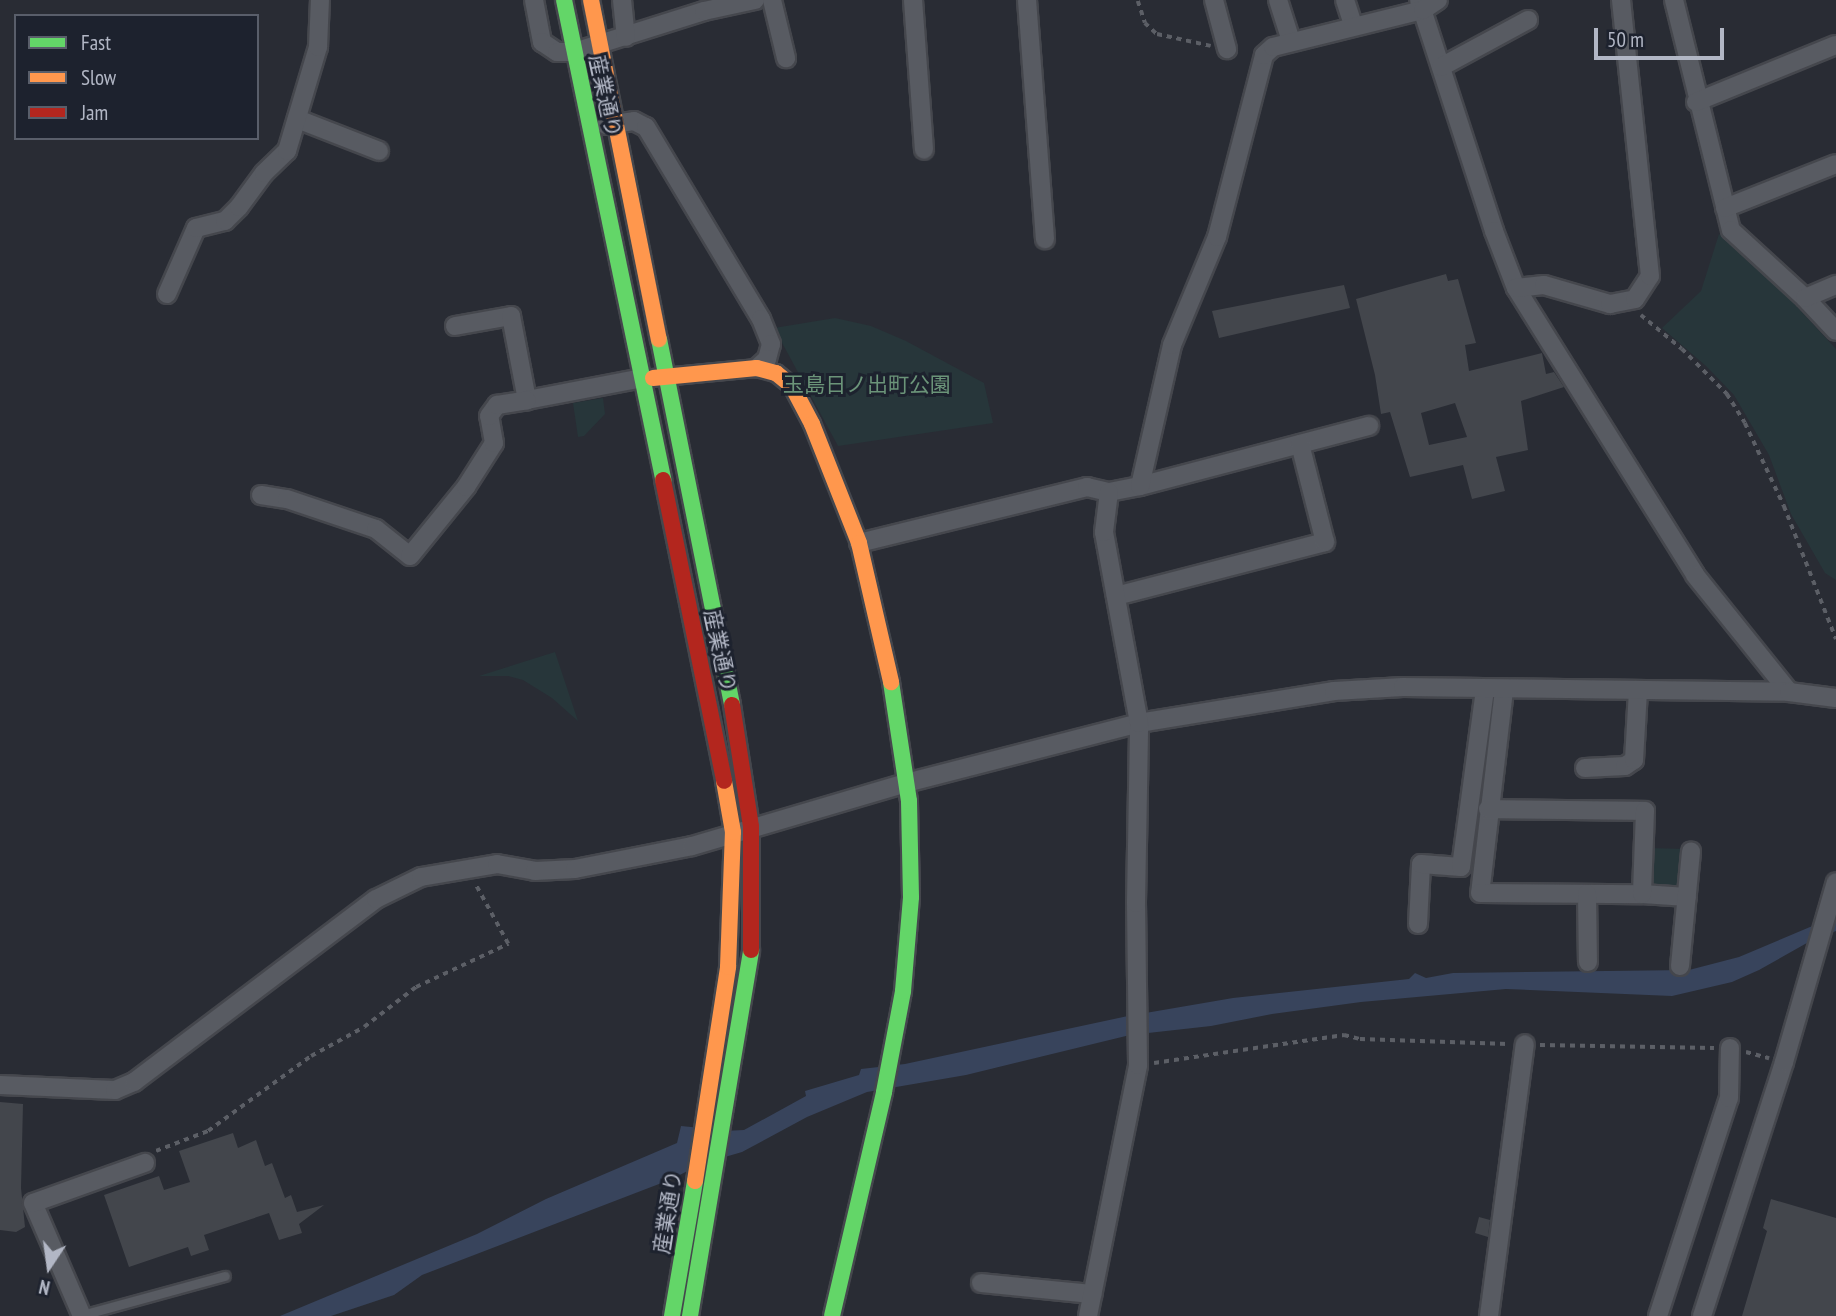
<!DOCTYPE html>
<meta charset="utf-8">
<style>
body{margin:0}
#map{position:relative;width:1836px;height:1316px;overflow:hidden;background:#292c34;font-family:"PT Sans Narrow","Noto Sans JP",sans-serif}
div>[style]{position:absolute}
.green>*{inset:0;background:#27363a}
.water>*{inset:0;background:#38445c}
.building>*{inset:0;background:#43464c}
.path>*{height:3.5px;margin-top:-1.75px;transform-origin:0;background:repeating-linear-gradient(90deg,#5c5f66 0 5px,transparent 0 10px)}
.roads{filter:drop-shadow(2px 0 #45474d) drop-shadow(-2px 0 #45474d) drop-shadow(0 2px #45474d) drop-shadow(0 -2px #45474d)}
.lane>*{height:9px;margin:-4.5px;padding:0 4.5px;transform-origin:4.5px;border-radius:4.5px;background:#585b62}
.street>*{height:18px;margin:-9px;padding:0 9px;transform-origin:9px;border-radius:9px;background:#585b62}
.fast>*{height:16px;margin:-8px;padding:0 8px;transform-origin:8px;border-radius:8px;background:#63d668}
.slow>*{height:16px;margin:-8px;padding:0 8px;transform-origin:8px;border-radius:8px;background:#ff974d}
.jam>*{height:16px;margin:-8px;padding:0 8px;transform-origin:8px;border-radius:8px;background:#b3261e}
span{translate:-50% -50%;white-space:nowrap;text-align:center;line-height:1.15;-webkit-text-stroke:6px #1d222e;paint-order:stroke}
.street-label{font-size:21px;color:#b2b7c5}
.park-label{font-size:21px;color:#6b9479}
.legend{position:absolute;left:14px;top:14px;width:245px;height:126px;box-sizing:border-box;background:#1d222e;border:2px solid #595e6a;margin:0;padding:9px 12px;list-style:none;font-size:21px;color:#b2b7c5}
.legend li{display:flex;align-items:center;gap:14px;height:35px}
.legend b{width:35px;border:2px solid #595e6a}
.north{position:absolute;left:14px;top:1232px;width:70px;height:70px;-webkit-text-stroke:5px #1d222e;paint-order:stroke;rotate:193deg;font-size:19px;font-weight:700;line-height:28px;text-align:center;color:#b2b7c5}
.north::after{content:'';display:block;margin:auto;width:24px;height:32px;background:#b2b7c5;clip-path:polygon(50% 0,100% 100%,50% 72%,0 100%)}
.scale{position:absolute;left:1594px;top:28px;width:130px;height:32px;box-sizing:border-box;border:4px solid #b2b7c5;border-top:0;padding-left:9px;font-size:21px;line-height:24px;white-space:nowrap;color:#b2b7c5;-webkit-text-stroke:5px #1d222e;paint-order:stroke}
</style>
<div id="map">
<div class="green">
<i style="clip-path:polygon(1719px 234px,1787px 296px,1836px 349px,1836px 580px,1825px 573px,1791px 514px,1769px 455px,1734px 395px,1706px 366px,1662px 328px,1701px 291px)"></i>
<i style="clip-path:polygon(835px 318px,871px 326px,906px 341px,984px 383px,993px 423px,838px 446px,774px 328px)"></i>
<i style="clip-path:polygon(603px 398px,605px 414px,584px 436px,578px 437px,573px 403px)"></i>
<i style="clip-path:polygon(555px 652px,578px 721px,552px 698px,523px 680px,508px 676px,479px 676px)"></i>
<i style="clip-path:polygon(1649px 848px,1686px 849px,1682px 884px,1676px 890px,1653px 886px,1648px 881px)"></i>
</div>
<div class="water">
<i style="clip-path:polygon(1836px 920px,1836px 931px,1814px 939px,1759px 970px,1732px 982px,1672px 996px,1506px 989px,1361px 1002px,1272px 1014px,1211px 1026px,1130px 1035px,966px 1075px,867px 1092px,807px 1117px,742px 1152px,701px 1164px,672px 1179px,422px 1275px,394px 1295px,331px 1316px,280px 1316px,477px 1234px,546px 1199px,677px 1143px,681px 1126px,701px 1128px,705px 1132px,744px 1130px,806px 1096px,805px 1091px,859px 1075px,861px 1069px,905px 1064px,1128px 1016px,1233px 998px,1409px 979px,1415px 973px,1426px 978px,1453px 973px,1689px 970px,1739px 957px,1810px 927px)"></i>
</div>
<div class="building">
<i style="clip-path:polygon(evenodd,1446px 274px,1448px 281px,1458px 279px,1476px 343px,1465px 345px,1469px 371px,1542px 353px,1546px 374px,1554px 372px,1564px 387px,1521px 401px,1528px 450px,1496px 457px,1505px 491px,1472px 499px,1463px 465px,1410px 477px,1390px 412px,1381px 414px,1375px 375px,1356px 299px,1446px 274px,1455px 403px,1467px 437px,1429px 445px,1421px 413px,1455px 403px)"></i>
<i style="clip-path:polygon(1344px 285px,1350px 308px,1219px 338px,1212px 311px)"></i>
<i style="clip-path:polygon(0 1102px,23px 1104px,21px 1188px,25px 1227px,16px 1232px,0 1230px)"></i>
<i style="clip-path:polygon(233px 1133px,238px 1148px,256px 1140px,265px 1166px,272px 1163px,285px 1198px,291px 1195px,297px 1212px,324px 1205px,299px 1224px,302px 1233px,279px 1240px,269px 1213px,204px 1235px,209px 1250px,191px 1256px,188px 1247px,129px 1267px,104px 1195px,159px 1176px,164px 1190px,190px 1182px,179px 1151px)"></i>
<i style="clip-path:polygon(1771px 1199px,1836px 1218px,1836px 1316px,1742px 1316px,1767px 1231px,1763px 1228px)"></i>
<i style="clip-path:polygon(1479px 1217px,1490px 1220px,1488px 1237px,1475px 1233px)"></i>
</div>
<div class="path">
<i style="left:1138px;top:1px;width:23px;rotate:72deg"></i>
<i style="left:1145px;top:23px;width:16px;rotate:43deg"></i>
<i style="left:1157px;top:34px;width:55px;rotate:12.5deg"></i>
<i style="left:1641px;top:315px;width:53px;rotate:39.7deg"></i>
<i style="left:1682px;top:349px;width:64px;rotate:45deg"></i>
<i style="left:1727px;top:394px;width:34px;rotate:58deg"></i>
<i style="left:1745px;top:423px;width:92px;rotate:64.8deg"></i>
<i style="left:1784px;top:506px;width:143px;rotate:68.6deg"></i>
<i style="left:1540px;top:1045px;width:174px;rotate:1deg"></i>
<i style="left:1746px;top:1052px;width:24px;rotate:15deg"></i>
<i style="left:1154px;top:1063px;width:192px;rotate:-8.4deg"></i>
<i style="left:1344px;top:1035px;width:16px;rotate:14deg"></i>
<i style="left:1360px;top:1039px;width:148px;rotate:1.9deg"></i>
<i style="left:156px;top:1151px;width:56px;rotate:-21deg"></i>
<i style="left:208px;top:1131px;width:127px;rotate:-36.1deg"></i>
<i style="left:311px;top:1056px;width:60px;rotate:-28.7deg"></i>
<i style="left:364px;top:1027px;width:66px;rotate:-37.6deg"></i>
<i style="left:416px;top:987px;width:102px;rotate:-25.1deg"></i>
<i style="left:508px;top:944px;width:68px;rotate:-118.8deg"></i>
</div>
<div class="roads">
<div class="lane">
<i style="left:82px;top:1315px;width:148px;rotate:-15.3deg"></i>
</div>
<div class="street">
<i style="left:534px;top:0;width:43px;rotate:79.2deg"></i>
<i style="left:542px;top:42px;width:18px;rotate:34deg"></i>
<i style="left:557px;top:52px;width:17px"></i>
<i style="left:574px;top:52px;width:136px;rotate:-17.5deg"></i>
<i style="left:704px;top:11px;width:52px;rotate:-12.2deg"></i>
<i style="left:622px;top:0;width:37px;rotate:84deg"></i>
<i style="left:772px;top:0;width:60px;rotate:76.4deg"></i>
<i style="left:913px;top:0;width:150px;rotate:85.8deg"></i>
<i style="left:1027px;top:0;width:240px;rotate:85.7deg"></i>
<i style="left:1214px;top:0;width:51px;rotate:75.1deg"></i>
<i style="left:1278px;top:0;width:43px;rotate:72.4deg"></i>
<i style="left:1345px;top:0;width:26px;rotate:72deg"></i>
<i style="left:1419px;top:0;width:243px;rotate:72deg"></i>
<i style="left:1494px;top:231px;width:61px;rotate:68.9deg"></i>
<i style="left:1516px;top:288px;width:338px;rotate:58deg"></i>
<i style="left:1695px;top:575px;width:150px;rotate:51.2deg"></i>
<i style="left:1674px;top:0;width:237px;rotate:76.1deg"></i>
<i style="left:1731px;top:230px;width:100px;rotate:42.6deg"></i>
<i style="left:1805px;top:298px;width:45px;rotate:46.8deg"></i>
<i style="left:1441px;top:67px;width:99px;rotate:-28.4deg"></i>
<i style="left:1696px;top:102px;width:151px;rotate:-22.2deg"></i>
<i style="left:297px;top:119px;width:88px;rotate:21.3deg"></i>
<i style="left:606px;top:125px;width:28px;rotate:-8deg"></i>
<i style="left:634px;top:121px;width:13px;rotate:27deg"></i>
<i style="left:646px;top:127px;width:224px;rotate:59.1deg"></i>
<i style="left:761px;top:319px;width:27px;rotate:68deg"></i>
<i style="left:771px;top:344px;width:16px;rotate:105deg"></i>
<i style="left:767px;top:359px;width:13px;rotate:138deg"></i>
<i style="left:1725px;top:208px;width:119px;rotate:-21.6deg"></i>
<i style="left:1516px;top:288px;width:28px;rotate:-6deg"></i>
<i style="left:1544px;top:285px;width:69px;rotate:16.1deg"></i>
<i style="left:1610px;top:304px;width:25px;rotate:-11deg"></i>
<i style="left:1635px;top:299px;width:27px;rotate:-57deg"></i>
<i style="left:1650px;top:276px;width:278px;rotate:-96deg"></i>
<i style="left:167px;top:294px;width:72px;rotate:-66.3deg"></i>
<i style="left:196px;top:228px;width:30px;rotate:-14deg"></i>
<i style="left:225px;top:221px;width:20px;rotate:-45deg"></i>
<i style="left:239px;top:207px;width:42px;rotate:-53.7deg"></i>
<i style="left:264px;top:173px;width:32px;rotate:-44deg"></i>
<i style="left:287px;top:151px;width:109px;rotate:-73.4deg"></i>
<i style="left:318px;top:47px;width:47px;rotate:-87.6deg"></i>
<i style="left:1805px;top:298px;width:34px;rotate:-23deg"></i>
<i style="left:455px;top:326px;width:57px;rotate:-10.1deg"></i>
<i style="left:511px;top:316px;width:86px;rotate:79.2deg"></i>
<i style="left:527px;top:400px;width:117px;rotate:-10.8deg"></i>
<i style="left:1140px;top:486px;width:237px;rotate:-14.7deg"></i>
<i style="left:261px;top:495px;width:26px;rotate:9deg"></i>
<i style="left:287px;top:499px;width:94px;rotate:18.6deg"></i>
<i style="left:376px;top:529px;width:43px;rotate:38.5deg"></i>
<i style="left:410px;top:556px;width:89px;rotate:-50.9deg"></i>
<i style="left:466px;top:487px;width:52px;rotate:-57.5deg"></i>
<i style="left:494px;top:443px;width:27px;rotate:-100deg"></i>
<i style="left:489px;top:416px;width:14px;rotate:-54deg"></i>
<i style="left:497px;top:405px;width:30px;rotate:-9deg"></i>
<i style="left:859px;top:543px;width:235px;rotate:-13.8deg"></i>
<i style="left:1087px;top:487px;width:23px;rotate:13deg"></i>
<i style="left:1109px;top:492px;width:32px;rotate:-11deg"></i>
<i style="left:1140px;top:486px;width:145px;rotate:-77.2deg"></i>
<i style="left:1172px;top:345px;width:117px;rotate:-67.4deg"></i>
<i style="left:1217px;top:237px;width:188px;rotate:-75.5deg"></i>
<i style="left:1264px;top:55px;width:12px;rotate:-42deg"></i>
<i style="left:1273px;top:47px;width:154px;rotate:-13.9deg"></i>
<i style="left:1423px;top:10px;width:18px;rotate:-34deg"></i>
<i style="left:1116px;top:596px;width:216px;rotate:-14.5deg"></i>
<i style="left:1325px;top:542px;width:101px;rotate:-104.3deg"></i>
<i style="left:1504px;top:690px;width:204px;rotate:96.7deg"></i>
<i style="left:1480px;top:893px;width:162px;rotate:0.4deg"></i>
<i style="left:1642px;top:894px;width:45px;rotate:3.8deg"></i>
<i style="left:1585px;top:768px;width:40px;rotate:-2.9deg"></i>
<i style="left:1625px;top:766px;width:11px;rotate:-34deg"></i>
<i style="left:1634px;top:760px;width:69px;rotate:-86.7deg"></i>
<i style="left:1488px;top:809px;width:157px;rotate:0.7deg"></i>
<i style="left:1645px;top:811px;width:83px;rotate:92.1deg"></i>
<i style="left:1587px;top:894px;width:68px;rotate:89.2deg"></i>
<i style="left:1418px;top:924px;width:60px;rotate:-87.1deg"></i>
<i style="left:1421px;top:864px;width:40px;rotate:4.3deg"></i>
<i style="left:1461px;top:867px;width:180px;rotate:-82.3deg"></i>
<i style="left:1680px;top:966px;width:115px;rotate:-84.5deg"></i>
<i style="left:0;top:1085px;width:115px;rotate:2.5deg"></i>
<i style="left:115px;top:1090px;width:21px;rotate:-23deg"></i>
<i style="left:134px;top:1082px;width:303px;rotate:-37.1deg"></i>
<i style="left:376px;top:899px;width:50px;rotate:-26.1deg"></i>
<i style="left:421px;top:877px;width:77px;rotate:-9.7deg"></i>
<i style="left:497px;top:864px;width:39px;rotate:10deg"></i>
<i style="left:535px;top:871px;width:40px;rotate:-2.9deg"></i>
<i style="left:575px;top:869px;width:119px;rotate:-11.1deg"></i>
<i style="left:692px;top:846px;width:223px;rotate:-16.4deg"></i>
<i style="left:906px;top:783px;width:241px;rotate:-14.4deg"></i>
<i style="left:1139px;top:723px;width:198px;rotate:-9.3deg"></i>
<i style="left:1334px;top:691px;width:69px;rotate:-3.3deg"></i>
<i style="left:1403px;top:687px;width:386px;rotate:0.7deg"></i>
<i style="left:1789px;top:692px;width:47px;rotate:7.3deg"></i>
<i style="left:981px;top:1283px;width:112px;rotate:5.7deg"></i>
<i style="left:82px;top:1316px;width:123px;rotate:-113.4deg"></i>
<i style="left:33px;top:1203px;width:119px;rotate:-19.7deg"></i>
<i style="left:1088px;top:1316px;width:256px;rotate:-78.7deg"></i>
<i style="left:1138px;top:1065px;width:162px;rotate:-90.7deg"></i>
<i style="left:1136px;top:903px;width:180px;rotate:-89deg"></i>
<i style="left:1139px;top:723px;width:194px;rotate:-100.4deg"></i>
<i style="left:1104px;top:532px;width:40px;rotate:-82.9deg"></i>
<i style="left:1489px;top:1316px;width:274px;rotate:-82.5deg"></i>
<i style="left:1658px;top:1316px;width:229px;rotate:-72deg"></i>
<i style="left:1729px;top:1098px;width:50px;rotate:-88.9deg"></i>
<i style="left:1702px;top:1316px;width:267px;rotate:-72.1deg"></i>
<i style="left:1784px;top:1062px;width:187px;rotate:-73.9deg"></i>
</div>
<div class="fast">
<i style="left:564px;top:0;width:490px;rotate:78.3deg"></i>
<i style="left:659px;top:339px;width:373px;rotate:78.7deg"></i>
<i style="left:672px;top:1316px;width:137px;rotate:-80.3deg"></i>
<i style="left:690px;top:1316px;width:371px;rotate:-80.5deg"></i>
<i style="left:832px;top:1316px;width:230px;rotate:-76.9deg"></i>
<i style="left:884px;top:1092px;width:103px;rotate:-79.3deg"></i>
<i style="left:903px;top:991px;width:94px;rotate:-85.1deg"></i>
<i style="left:911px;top:897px;width:96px;rotate:-91.2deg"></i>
<i style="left:909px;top:801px;width:120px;rotate:-98.6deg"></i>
</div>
<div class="slow">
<i style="left:591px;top:0;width:346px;rotate:78.7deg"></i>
<i style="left:653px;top:378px;width:104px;rotate:-5.5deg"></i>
<i style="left:757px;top:368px;width:20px;rotate:15deg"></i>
<i style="left:776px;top:373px;width:21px;rotate:39deg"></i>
<i style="left:792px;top:386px;width:43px;rotate:62.2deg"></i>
<i style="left:812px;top:424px;width:128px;rotate:68.4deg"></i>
<i style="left:859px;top:543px;width:143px;rotate:77deg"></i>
<i style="left:695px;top:1181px;width:217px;rotate:-81.2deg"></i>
<i style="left:728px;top:967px;width:135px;rotate:-87.9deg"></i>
<i style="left:733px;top:832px;width:52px;rotate:-100deg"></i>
</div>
<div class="jam">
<i style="left:663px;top:480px;width:307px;rotate:78.5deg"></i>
<i style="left:732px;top:705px;width:123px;rotate:81.1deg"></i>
<i style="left:751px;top:827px;width:123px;rotate:90deg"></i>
</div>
</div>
<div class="street-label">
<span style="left:605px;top:96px;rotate:78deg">産業通り</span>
<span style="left:720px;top:651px;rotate:78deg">産業通り</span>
<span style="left:668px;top:1212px;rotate:-81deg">産業通り</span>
</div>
<div class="park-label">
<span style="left:867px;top:385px">玉島日ノ出町公園</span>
</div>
<ul class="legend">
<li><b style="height:9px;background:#63d668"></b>Fast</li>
<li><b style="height:9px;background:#ff974d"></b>Slow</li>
<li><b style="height:9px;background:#b3261e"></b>Jam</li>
</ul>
<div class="north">N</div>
<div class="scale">50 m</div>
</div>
